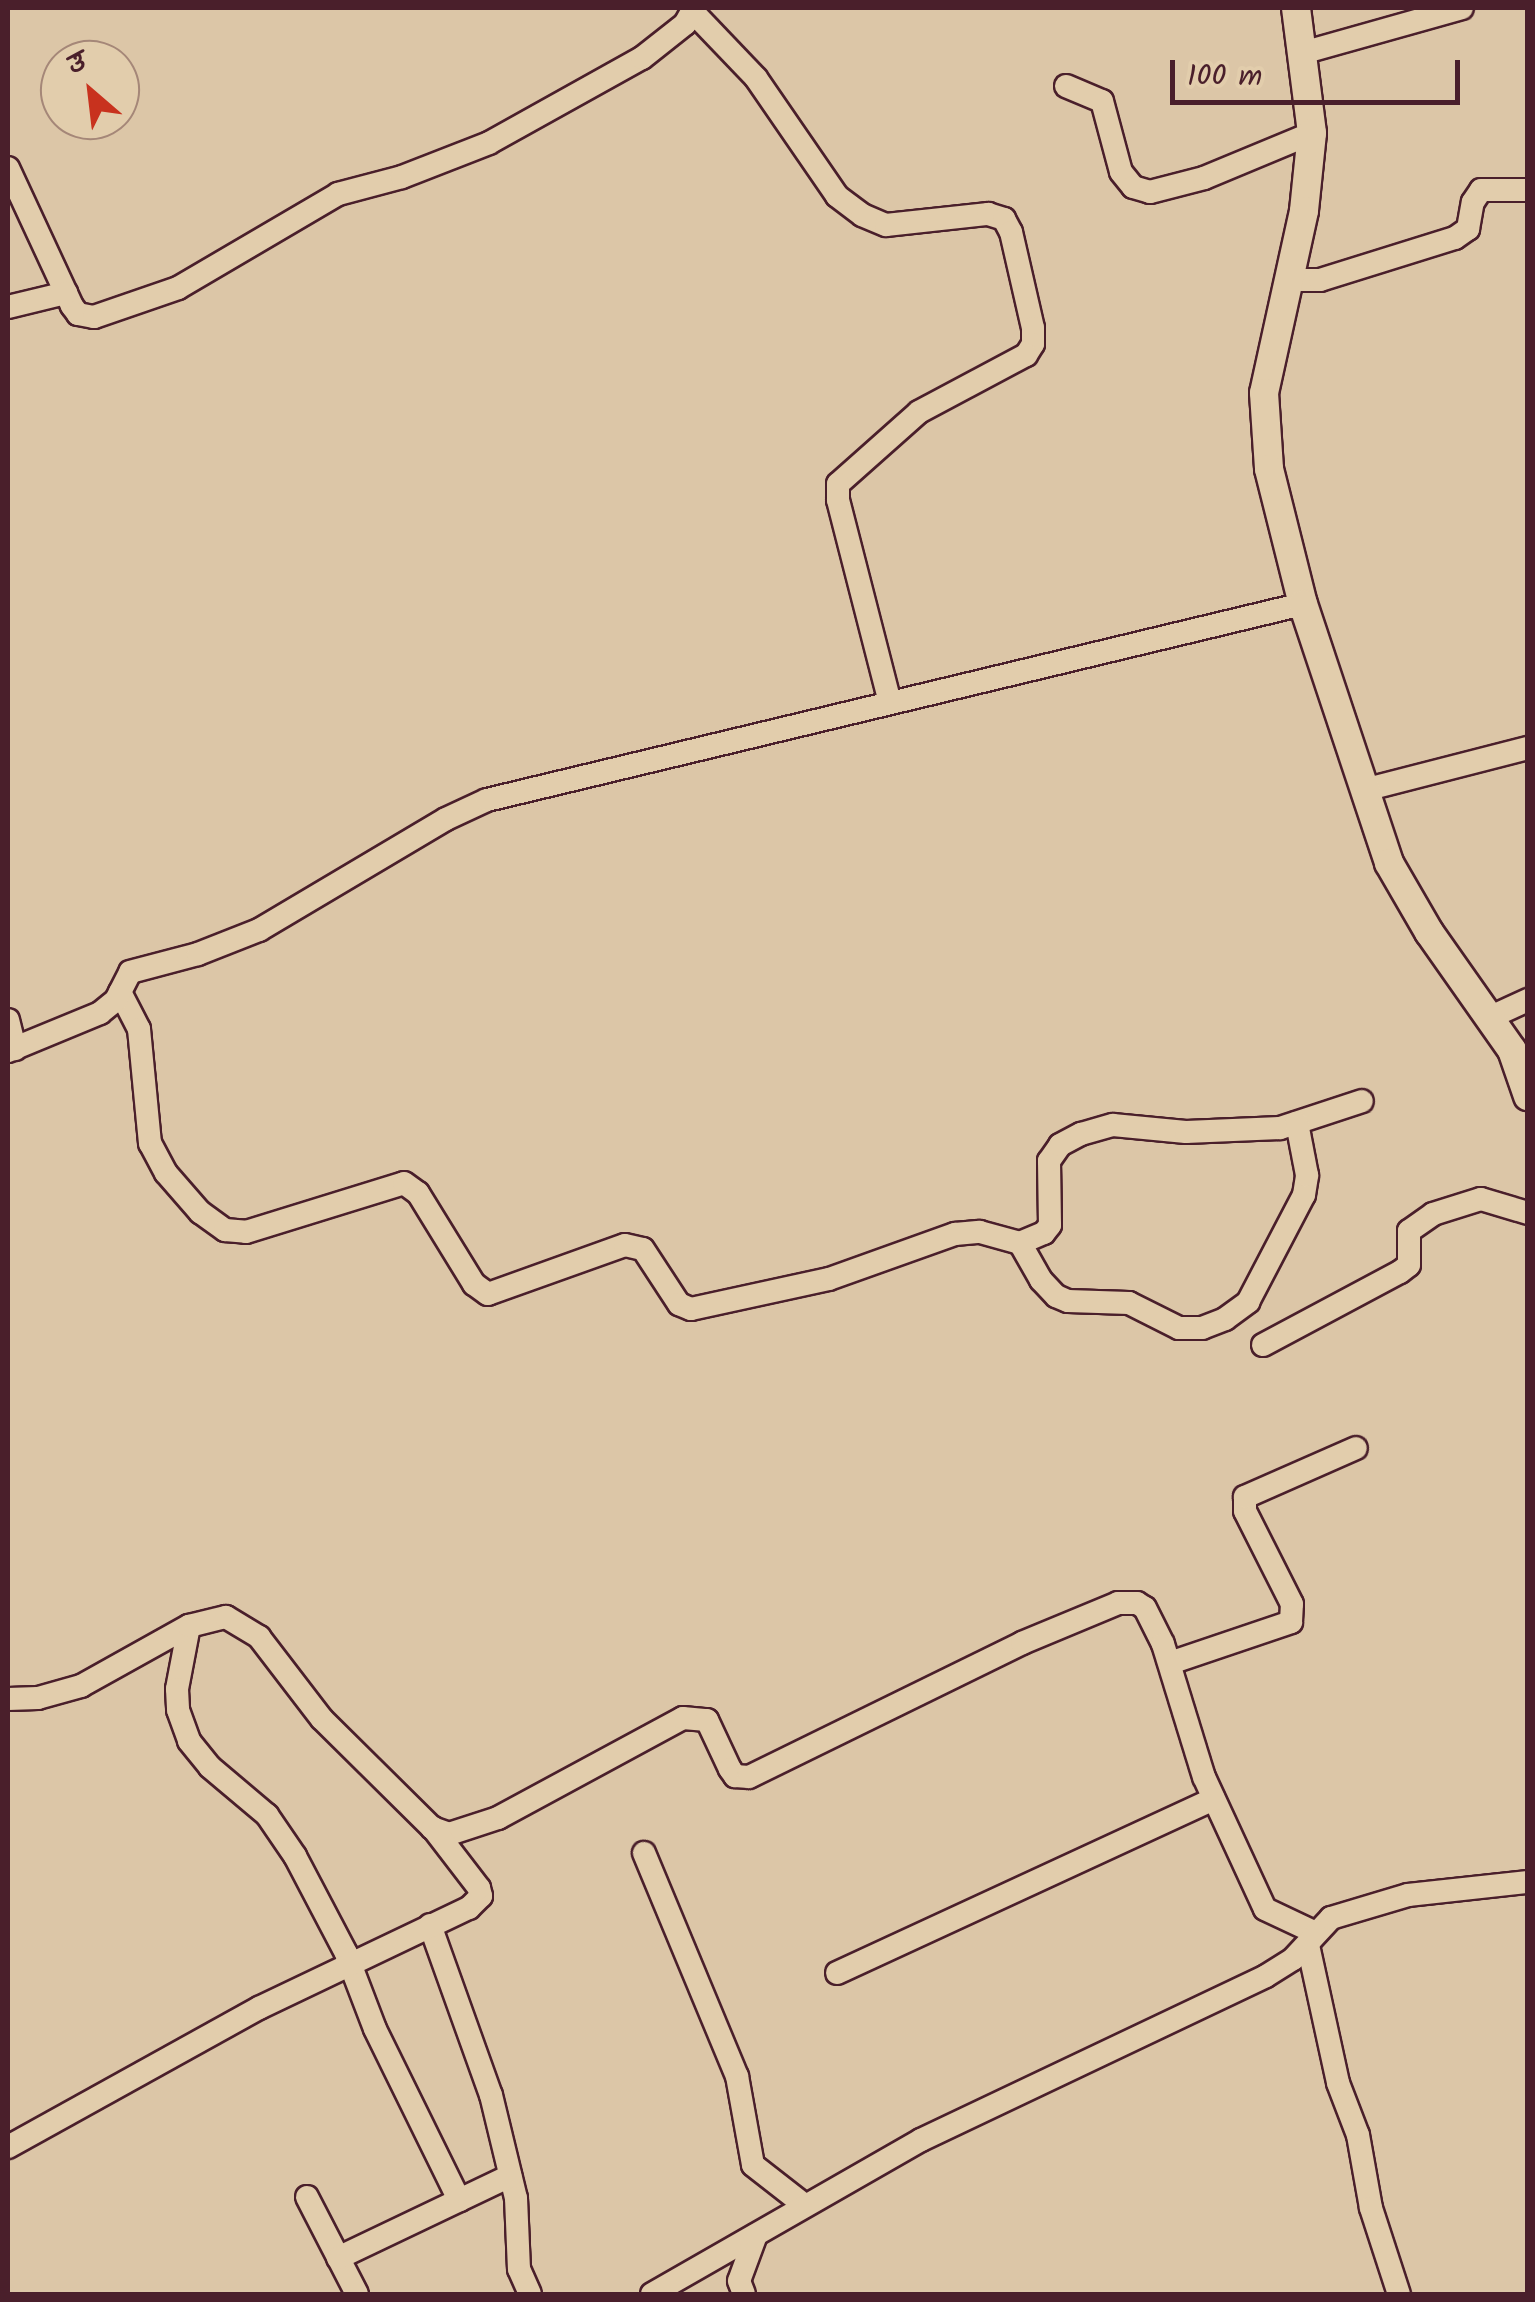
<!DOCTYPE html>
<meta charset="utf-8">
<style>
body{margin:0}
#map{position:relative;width:1535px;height:2302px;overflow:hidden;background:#dcc6a7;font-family:Kalam,"Playpen Sans Deva",sans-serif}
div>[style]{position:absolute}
.roads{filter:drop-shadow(2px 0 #4a1f2b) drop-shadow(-2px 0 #4a1f2b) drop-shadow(0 2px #4a1f2b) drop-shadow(0 -2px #4a1f2b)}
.minor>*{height:22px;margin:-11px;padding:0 11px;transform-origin:11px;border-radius:11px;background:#e2cdac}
.tertiary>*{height:28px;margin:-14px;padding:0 14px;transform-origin:14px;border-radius:14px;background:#e2cdac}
span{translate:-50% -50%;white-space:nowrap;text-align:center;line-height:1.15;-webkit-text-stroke:9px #e2cdac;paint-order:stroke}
.frame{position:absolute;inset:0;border:10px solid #4a1f2b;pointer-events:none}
.north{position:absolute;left:40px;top:40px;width:100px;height:100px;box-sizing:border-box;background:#e2cdac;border:2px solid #a58778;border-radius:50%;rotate:332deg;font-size:28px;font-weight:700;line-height:40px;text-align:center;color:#4a1f2b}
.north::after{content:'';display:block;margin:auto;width:35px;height:45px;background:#c8321e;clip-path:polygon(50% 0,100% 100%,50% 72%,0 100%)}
.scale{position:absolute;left:1170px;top:60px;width:290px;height:45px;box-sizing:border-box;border:5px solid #4a1f2b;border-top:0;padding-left:12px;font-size:30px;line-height:35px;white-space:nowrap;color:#4a1f2b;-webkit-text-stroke:8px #e2cdac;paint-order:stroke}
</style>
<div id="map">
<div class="roads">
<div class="minor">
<i style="left:693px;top:12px;width:91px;rotate:46.3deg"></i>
<i style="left:756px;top:78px;width:143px;rotate:55.5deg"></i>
<i style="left:837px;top:196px;width:31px;rotate:37deg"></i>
<i style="left:862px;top:215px;width:26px;rotate:23deg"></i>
<i style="left:886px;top:225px;width:103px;rotate:-6.2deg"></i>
<i style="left:988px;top:214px;width:17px;rotate:17deg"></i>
<i style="left:1004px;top:219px;width:15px;rotate:62deg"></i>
<i style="left:1011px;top:232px;width:98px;rotate:77.1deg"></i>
<i style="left:1033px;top:328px;width:16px;rotate:90deg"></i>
<i style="left:1033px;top:344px;width:13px;rotate:122deg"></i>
<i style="left:1026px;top:355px;width:121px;rotate:152deg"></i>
<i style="left:919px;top:412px;width:108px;rotate:138.4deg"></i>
<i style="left:838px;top:484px;width:16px;rotate:90deg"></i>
<i style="left:838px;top:500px;width:209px;rotate:75.6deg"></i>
<i style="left:1302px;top:53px;width:166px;rotate:-15.7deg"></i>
<i style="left:1066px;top:86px;width:39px;rotate:23deg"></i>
<i style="left:1102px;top:101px;width:73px;rotate:75deg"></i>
<i style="left:1121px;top:172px;width:19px;rotate:51deg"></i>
<i style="left:1133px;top:187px;width:18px;rotate:16deg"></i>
<i style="left:1150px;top:192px;width:56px;rotate:-14.5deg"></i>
<i style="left:1204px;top:178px;width:117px;rotate:-22.6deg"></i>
<i style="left:8px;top:168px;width:152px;rotate:65.1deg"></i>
<i style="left:72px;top:306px;width:10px;rotate:53deg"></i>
<i style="left:78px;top:314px;width:16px;rotate:11deg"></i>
<i style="left:94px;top:317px;width:89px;rotate:-19deg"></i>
<i style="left:178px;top:288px;width:186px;rotate:-30.4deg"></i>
<i style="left:338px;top:194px;width:66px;rotate:-14.9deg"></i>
<i style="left:402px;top:177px;width:93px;rotate:-21.3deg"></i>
<i style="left:489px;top:143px;width:175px;rotate:-29.1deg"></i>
<i style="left:642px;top:58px;width:55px;rotate:-38.3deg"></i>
<i style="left:685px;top:24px;width:18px;rotate:-61deg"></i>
<i style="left:1288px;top:280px;width:32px"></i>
<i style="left:1320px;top:280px;width:141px;rotate:-17.3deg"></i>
<i style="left:1455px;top:238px;width:16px;rotate:-35deg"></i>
<i style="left:1468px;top:229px;width:27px;rotate:-80deg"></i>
<i style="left:1473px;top:202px;width:14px;rotate:-56deg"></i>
<i style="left:1481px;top:190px;width:47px"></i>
<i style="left:8px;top:307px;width:60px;rotate:-13.6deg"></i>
<i style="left:1364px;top:790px;width:169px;rotate:-14.4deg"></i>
<i style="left:120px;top:992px;width:42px;rotate:62.8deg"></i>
<i style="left:139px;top:1029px;width:115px;rotate:84.5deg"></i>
<i style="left:150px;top:1143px;width:34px;rotate:62deg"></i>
<i style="left:166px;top:1173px;width:52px;rotate:48.9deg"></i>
<i style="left:200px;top:1212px;width:31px;rotate:36deg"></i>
<i style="left:225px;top:1230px;width:21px;rotate:5deg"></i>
<i style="left:246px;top:1232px;width:165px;rotate:-17.2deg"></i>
<i style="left:404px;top:1183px;width:17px;rotate:36deg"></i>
<i style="left:418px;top:1193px;width:107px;rotate:58.4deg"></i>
<i style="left:474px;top:1284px;width:17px;rotate:36deg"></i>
<i style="left:488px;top:1294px;width:145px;rotate:-19.7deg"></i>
<i style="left:625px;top:1245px;width:18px;rotate:13deg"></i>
<i style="left:643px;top:1249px;width:66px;rotate:56.8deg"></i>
<i style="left:679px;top:1304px;width:13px;rotate:23deg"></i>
<i style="left:691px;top:1309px;width:141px;rotate:-12.3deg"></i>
<i style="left:829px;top:1279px;width:134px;rotate:-19.7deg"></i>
<i style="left:955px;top:1234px;width:25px;rotate:-5deg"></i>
<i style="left:980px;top:1232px;width:41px;rotate:15.4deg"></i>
<i style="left:1020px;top:1243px;width:26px;rotate:-23deg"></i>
<i style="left:1044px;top:1233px;width:10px;rotate:-53deg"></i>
<i style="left:1050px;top:1225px;width:64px;rotate:-90.9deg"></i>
<i style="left:1049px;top:1161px;width:19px;rotate:-55deg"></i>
<i style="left:1060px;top:1145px;width:24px;rotate:-28deg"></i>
<i style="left:1081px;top:1134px;width:33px;rotate:-16deg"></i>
<i style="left:1113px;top:1125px;width:73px;rotate:5.5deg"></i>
<i style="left:1186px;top:1132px;width:94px;rotate:-2.4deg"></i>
<i style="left:1280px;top:1128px;width:86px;rotate:-18.2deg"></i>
<i style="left:1491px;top:1017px;width:41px;rotate:-24.7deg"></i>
<i style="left:8px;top:1020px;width:30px;rotate:76deg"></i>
<i style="left:8px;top:1051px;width:100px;rotate:-22.4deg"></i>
<i style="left:100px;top:1013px;width:21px;rotate:-39deg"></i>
<i style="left:116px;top:1000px;width:31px;rotate:-63deg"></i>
<i style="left:130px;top:972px;width:70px;rotate:-14.8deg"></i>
<i style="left:198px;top:954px;width:66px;rotate:-21.5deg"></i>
<i style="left:259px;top:930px;width:217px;rotate:-30.7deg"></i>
<i style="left:446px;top:819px;width:45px;rotate:-24.9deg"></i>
<i style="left:487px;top:800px;width:839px;rotate:-13.51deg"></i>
<i style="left:1020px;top:1243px;width:43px;rotate:60.4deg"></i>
<i style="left:1041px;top:1280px;width:22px;rotate:47deg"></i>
<i style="left:1056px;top:1296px;width:13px;rotate:23deg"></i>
<i style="left:1068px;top:1301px;width:61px;rotate:1.9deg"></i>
<i style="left:1129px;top:1303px;width:56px;rotate:26.6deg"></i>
<i style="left:1179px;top:1328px;width:23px"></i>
<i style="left:1202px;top:1328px;width:25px;rotate:-21deg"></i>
<i style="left:1225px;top:1319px;width:29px;rotate:-36deg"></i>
<i style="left:1248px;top:1302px;width:121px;rotate:-62.4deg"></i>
<i style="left:1304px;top:1195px;width:20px;rotate:-81deg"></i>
<i style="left:1307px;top:1175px;width:53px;rotate:-100.9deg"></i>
<i style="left:1263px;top:1345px;width:155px;rotate:-28.1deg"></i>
<i style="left:1400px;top:1272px;width:11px;rotate:-38deg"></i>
<i style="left:1409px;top:1265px;width:34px;rotate:-90deg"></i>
<i style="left:1409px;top:1231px;width:29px;rotate:-35deg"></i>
<i style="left:1433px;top:1214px;width:50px;rotate:-17.4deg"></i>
<i style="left:1481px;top:1199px;width:49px;rotate:16.6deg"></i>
<i style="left:189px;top:1626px;width:64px;rotate:100.8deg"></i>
<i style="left:177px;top:1689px;width:21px;rotate:87deg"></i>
<i style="left:178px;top:1710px;width:33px;rotate:70deg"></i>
<i style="left:189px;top:1741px;width:33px;rotate:51deg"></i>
<i style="left:210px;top:1767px;width:75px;rotate:40.1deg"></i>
<i style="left:267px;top:1815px;width:50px;rotate:55.7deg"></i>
<i style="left:295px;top:1856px;width:110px;rotate:62.3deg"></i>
<i style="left:346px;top:1953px;width:81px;rotate:69.1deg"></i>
<i style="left:375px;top:2029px;width:191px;rotate:63.8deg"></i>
<i style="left:1170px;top:1663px;width:128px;rotate:-18.7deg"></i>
<i style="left:1291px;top:1622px;width:18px;rotate:-87deg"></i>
<i style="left:1292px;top:1604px;width:104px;rotate:-116.8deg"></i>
<i style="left:1245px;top:1511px;width:14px;rotate:-90deg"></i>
<i style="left:1245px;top:1497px;width:121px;rotate:-23.8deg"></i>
<i style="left:8px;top:1699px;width:30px;rotate:-2deg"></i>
<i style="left:38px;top:1698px;width:45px;rotate:-15.6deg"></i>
<i style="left:81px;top:1686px;width:124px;rotate:-29.1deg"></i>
<i style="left:189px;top:1626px;width:38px;rotate:-14deg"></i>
<i style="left:226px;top:1617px;width:39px;rotate:31deg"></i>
<i style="left:259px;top:1637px;width:103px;rotate:52.5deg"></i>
<i style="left:322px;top:1719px;width:155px;rotate:44.7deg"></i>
<i style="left:432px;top:1828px;width:18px;rotate:19deg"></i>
<i style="left:449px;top:1834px;width:52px;rotate:-18.1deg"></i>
<i style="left:498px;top:1818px;width:210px;rotate:-28.4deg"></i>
<i style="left:683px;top:1718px;width:24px;rotate:5deg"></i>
<i style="left:707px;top:1720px;width:54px;rotate:64.9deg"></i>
<i style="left:730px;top:1769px;width:9px;rotate:54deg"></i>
<i style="left:735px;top:1776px;width:14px;rotate:4deg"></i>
<i style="left:749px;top:1777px;width:304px;rotate:-26.1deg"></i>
<i style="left:1022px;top:1643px;width:104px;rotate:-22.6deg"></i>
<i style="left:1118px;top:1603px;width:19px"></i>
<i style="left:1137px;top:1603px;width:9px;rotate:32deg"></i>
<i style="left:1145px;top:1608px;width:40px;rotate:63.4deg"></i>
<i style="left:1163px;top:1644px;width:139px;rotate:72.9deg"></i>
<i style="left:1204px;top:1777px;width:145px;rotate:65.2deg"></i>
<i style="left:1265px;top:1909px;width:56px;rotate:25.2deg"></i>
<i style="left:644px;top:1853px;width:242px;rotate:67.4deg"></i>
<i style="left:737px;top:2076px;width:90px;rotate:79.8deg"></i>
<i style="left:753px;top:2165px;width:63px;rotate:38deg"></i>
<i style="left:430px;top:1925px;width:181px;rotate:70.3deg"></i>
<i style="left:491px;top:2095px;width:106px;rotate:76.4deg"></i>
<i style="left:516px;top:2198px;width:71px;rotate:87.6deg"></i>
<i style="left:519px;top:2269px;width:27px;rotate:66deg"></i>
<i style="left:1308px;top:1945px;width:141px;rotate:77.7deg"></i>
<i style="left:1338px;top:2083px;width:56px;rotate:69deg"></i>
<i style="left:1358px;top:2135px;width:74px;rotate:79.9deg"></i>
<i style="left:1371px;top:2208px;width:90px;rotate:72deg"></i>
<i style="left:837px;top:1973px;width:415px;rotate:-24.8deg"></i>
<i style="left:8px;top:2147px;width:287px;rotate:-29deg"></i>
<i style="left:259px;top:2008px;width:233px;rotate:-25.5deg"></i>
<i style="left:469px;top:1908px;width:17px;rotate:-45deg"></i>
<i style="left:481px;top:1896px;width:8px;rotate:-104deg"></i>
<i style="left:479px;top:1888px;width:76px;rotate:-127.5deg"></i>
<i style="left:307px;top:2197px;width:109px;rotate:62.7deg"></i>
<i style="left:338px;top:2258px;width:191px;rotate:-25.5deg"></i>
<i style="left:652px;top:2294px;width:310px;rotate:-29.8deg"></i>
<i style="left:921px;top:2140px;width:382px;rotate:-25.4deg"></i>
<i style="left:1266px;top:1976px;width:32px;rotate:-32deg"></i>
<i style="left:1293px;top:1959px;width:56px;rotate:-47.2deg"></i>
<i style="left:1331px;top:1918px;width:80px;rotate:-16.6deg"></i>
<i style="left:1408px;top:1895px;width:121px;rotate:-6.2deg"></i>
<i style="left:744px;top:2294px;width:14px;rotate:-111deg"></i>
<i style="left:739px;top:2281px;width:49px;rotate:-69.7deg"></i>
</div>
<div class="tertiary">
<i style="left:1296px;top:8px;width:126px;rotate:82.7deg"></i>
<i style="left:1312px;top:133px;width:78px;rotate:95.9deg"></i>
<i style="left:1304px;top:211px;width:186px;rotate:102.4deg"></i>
<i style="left:1264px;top:393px;width:76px;rotate:86.2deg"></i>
<i style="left:1269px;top:469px;width:139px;rotate:75.9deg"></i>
<i style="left:1303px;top:604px;width:273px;rotate:71.6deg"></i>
<i style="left:1389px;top:863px;width:80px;rotate:59.9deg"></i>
<i style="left:1429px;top:932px;width:144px;rotate:54.9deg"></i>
<i style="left:1512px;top:1050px;width:49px;rotate:70.8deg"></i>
</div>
</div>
<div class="frame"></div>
<div class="north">उ</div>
<div class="scale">100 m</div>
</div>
